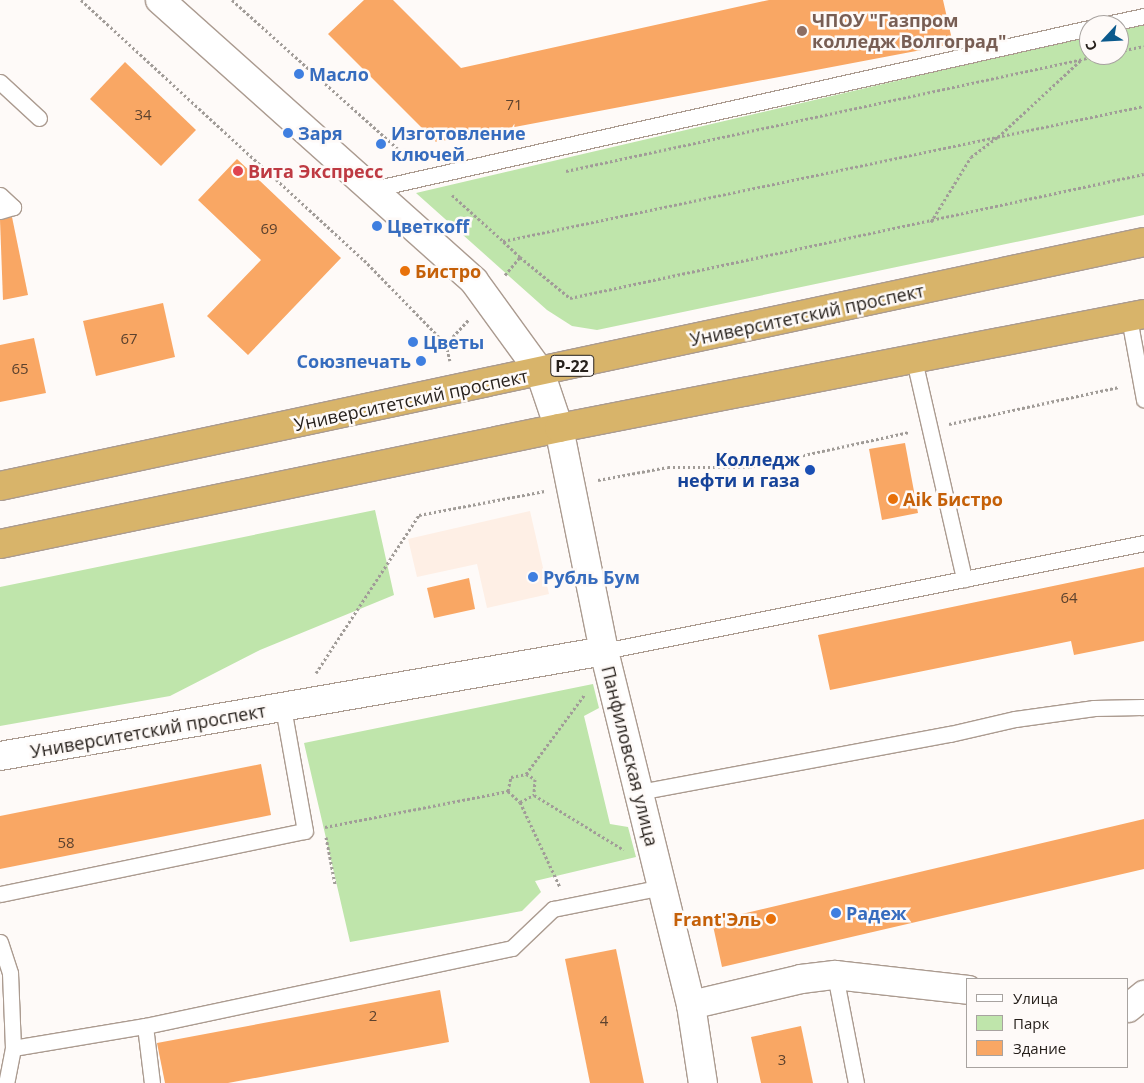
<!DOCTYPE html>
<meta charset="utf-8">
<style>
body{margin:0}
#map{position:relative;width:1144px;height:1083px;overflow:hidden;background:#fefaf8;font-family:"Open Sans",sans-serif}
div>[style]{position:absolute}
.built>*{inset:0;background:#feefe5}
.green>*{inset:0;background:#bfe5ab}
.building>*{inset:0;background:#f9a764}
.path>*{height:3px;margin-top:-1.5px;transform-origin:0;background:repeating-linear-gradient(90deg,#a19c98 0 2.5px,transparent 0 5px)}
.roads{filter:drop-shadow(1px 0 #ab9b90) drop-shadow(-1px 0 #ab9b90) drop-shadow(0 1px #ab9b90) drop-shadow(0 -1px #ab9b90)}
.service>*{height:15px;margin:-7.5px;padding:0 7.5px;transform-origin:7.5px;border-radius:7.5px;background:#fff}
.minor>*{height:28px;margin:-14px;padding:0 14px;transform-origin:14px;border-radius:14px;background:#fff}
.tertiary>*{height:28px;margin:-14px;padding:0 14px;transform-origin:14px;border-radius:14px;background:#fff}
.trunk>*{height:28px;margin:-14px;padding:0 14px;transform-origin:14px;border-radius:14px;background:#d8b46a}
.dots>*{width:14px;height:14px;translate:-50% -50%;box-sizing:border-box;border:2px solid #fefaf8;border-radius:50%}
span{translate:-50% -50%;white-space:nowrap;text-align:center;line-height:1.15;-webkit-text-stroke:5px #fefaf8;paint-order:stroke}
.number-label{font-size:15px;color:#5c422e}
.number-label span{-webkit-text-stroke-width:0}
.shield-label span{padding:1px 4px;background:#fefaf8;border:1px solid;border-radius:4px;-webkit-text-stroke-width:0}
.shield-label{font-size:16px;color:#27211c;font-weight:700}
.education-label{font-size:18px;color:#785e54;font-weight:700}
.left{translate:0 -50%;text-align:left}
.shop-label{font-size:18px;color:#366cbe;font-weight:700}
.right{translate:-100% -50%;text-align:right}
.health-label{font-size:18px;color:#be3a42;font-weight:700}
.food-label{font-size:18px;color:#c56008;font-weight:700}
.street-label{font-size:18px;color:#27211c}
.transit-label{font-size:18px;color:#164399;font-weight:700}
.legend{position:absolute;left:966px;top:978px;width:162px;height:90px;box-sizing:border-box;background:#fefaf8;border:1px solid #a8a3a0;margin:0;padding:6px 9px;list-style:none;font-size:15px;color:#27211c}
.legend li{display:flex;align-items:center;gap:10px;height:25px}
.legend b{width:25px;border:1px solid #a8a3a0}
.north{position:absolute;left:1079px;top:15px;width:50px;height:50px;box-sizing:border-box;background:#fefaf8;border:1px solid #a8a3a0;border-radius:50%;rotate:245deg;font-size:14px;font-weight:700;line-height:20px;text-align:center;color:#27211c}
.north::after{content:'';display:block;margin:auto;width:18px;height:22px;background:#0b5a8d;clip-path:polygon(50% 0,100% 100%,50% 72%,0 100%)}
</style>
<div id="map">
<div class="built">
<i style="clip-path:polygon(530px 511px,549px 594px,487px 608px,477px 564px,417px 577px,408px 539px)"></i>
</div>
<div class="green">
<i style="clip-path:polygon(1144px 24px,1144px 215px,597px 330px,572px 326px,547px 310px,416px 193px,1089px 36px,1089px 55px,1119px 55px,1119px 29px)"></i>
<i style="clip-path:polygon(375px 510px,394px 595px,260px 650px,170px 696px,0 726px,0 587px)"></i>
<i style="clip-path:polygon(593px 684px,599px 708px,584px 716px,610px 824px,628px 827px,636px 857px,535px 881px,541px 892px,522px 911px,350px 942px,304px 743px)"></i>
</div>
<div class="building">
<i style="clip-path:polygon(364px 0,393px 0,461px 68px,769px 0,943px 0,953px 44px,436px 142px,328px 34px)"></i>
<i style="clip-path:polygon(125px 62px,196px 130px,161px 166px,90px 99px)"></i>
<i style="clip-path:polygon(237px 159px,341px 258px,248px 355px,207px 316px,261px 260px,198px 200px)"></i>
<i style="clip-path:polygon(12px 217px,28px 295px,3px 300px,0 220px)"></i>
<i style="clip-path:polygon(163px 303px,175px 357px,96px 376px,83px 321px)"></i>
<i style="clip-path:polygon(34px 338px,46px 393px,0 402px,0 345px)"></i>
<i style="clip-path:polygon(905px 443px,918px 513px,882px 520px,869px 449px)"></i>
<i style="clip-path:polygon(1144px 567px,1144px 641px,1074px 655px,1071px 641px,830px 690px,818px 635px)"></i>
<i style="clip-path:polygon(469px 578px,475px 609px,434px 618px,427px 588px)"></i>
<i style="clip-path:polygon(261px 764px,271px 815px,0 869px,0 816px)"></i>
<i style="clip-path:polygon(1144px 819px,1144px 869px,722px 967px,712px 921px)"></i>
<i style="clip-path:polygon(616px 949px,644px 1083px,590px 1083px,565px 959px)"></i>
<i style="clip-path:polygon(440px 990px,449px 1042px,228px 1083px,165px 1083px,157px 1043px)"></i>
<i style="clip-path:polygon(801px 1026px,813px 1083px,761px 1083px,751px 1037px)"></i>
</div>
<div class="path">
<i style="left:81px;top:0;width:384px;rotate:42.6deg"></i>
<i style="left:364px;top:260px;width:117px;rotate:45.7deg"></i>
<i style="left:446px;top:344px;width:17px;rotate:77deg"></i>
<i style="left:232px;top:0;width:238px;rotate:41.9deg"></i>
<i style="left:1119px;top:51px;width:25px;rotate:-11deg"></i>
<i style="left:566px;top:171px;width:547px;rotate:-12.23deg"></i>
<i style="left:452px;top:195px;width:69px;rotate:42deg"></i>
<i style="left:931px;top:222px;width:76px;rotate:-58.4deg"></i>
<i style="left:971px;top:157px;width:34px;rotate:-37deg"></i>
<i style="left:998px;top:137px;width:113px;rotate:-42.9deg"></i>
<i style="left:520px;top:257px;width:65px;rotate:39.4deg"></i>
<i style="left:570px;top:298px;width:587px;rotate:-12.19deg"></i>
<i style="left:505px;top:275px;width:23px;rotate:-50deg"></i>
<i style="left:520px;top:257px;width:23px;rotate:-137deg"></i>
<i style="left:503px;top:241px;width:655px;rotate:-11.89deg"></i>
<i style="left:446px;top:344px;width:33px;rotate:-47deg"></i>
<i style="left:949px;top:424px;width:174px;rotate:-12.3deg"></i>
<i style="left:598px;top:480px;width:71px;rotate:-10.5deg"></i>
<i style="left:668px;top:467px;width:81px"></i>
<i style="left:749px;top:467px;width:164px;rotate:-12.3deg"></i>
<i style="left:316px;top:673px;width:189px;rotate:-56.9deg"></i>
<i style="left:419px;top:515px;width:128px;rotate:-10.8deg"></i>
<i style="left:526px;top:774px;width:99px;rotate:-53.6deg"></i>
<i style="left:508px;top:791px;width:14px;rotate:-78deg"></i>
<i style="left:511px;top:777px;width:15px;rotate:-11deg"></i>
<i style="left:526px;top:774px;width:10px;rotate:29deg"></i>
<i style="left:535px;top:779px;width:16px;rotate:94deg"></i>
<i style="left:520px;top:802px;width:94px;rotate:64.8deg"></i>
<i style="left:325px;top:827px;width:187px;rotate:-11.1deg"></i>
<i style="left:508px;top:791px;width:16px;rotate:43deg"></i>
<i style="left:520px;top:802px;width:16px;rotate:-27deg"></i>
<i style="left:534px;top:795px;width:105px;rotate:31.4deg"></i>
<i style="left:326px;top:837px;width:48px;rotate:79.2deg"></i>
</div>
<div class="roads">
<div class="service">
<i style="left:1102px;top:25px;width:43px;rotate:-12.1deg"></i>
<i style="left:0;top:82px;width:53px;rotate:42.7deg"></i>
<i style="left:373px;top:189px;width:734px;rotate:-12.67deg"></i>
<i style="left:0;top:195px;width:18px;rotate:43deg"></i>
<i style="left:13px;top:207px;width:14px;rotate:163deg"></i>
<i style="left:1129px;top:318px;width:83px;rotate:79.6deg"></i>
<i style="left:914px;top:360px;width:225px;rotate:77.1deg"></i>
<i style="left:604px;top:651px;width:551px;rotate:-11.31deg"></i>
<i style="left:639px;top:792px;width:316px;rotate:-10.6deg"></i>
<i style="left:950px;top:734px;width:67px;rotate:-13deg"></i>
<i style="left:1015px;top:719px;width:80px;rotate:-7.9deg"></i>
<i style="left:1094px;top:708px;width:50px;rotate:-1.1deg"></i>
<i style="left:0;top:894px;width:311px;rotate:-11.7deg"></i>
<i style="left:305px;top:831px;width:126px;rotate:-100.1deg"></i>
<i style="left:0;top:942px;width:33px;rotate:72deg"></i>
<i style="left:10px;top:973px;width:75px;rotate:87.7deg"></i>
<i style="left:13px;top:1048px;width:36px;rotate:101deg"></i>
<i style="left:835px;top:975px;width:110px;rotate:79deg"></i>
<i style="left:13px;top:1048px;width:134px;rotate:-9.5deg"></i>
<i style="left:152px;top:1083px;width:57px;rotate:-97deg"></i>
<i style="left:145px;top:1026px;width:375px;rotate:-12deg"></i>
<i style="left:512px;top:948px;width:57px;rotate:-43.6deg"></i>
<i style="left:553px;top:909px;width:111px;rotate:-11.4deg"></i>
</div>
<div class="minor">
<i style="left:559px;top:428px;width:227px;rotate:78.6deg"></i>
<i style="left:604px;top:651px;width:365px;rotate:76.2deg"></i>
<i style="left:691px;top:1005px;width:79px;rotate:81.3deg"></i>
<i style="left:0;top:756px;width:613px;rotate:-9.86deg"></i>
<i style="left:691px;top:1005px;width:113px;rotate:-13.3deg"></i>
<i style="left:801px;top:979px;width:34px;rotate:-7deg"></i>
<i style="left:835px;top:975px;width:134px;rotate:6.4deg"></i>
<i style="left:1128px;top:1008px;width:21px;rotate:-39deg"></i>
</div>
<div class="tertiary">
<i style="left:160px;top:0;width:421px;rotate:41.8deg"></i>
<i style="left:474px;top:281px;width:112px;rotate:54deg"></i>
<i style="left:540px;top:372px;width:59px;rotate:71.3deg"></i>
</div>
<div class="trunk">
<i style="left:0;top:486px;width:1170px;rotate:-12.04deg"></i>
<i style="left:0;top:544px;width:571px;rotate:-11.72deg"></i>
<i style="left:559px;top:428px;width:596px;rotate:-11.03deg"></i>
</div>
</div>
<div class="dots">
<i style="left:802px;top:31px;background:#8d6e63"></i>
<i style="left:299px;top:74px;background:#3f7fe0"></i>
<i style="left:288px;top:133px;background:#3f7fe0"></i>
<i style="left:381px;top:144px;background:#3f7fe0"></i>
<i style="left:238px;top:171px;background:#e0444e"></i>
<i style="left:377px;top:226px;background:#3f7fe0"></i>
<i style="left:405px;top:271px;background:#e8710a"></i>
<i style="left:413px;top:342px;background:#3f7fe0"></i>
<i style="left:421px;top:361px;background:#3f7fe0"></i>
<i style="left:810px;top:470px;background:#1a4fb4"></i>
<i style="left:893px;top:499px;background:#e8710a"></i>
<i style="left:533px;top:577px;background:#3f7fe0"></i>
<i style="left:836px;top:913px;background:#3f7fe0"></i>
<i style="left:771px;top:919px;background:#e8710a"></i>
</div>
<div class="number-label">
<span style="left:514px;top:105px">71</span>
<span style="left:143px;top:115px">34</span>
<span style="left:269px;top:229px">69</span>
<span style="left:129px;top:339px">67</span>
<span style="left:20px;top:369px">65</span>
<span style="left:1069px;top:598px">64</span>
<span style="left:66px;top:843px">58</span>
<span style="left:373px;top:1016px">2</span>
<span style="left:604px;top:1021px">4</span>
<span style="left:782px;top:1060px">3</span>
</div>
<div class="shield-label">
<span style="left:572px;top:366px">Р-22</span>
</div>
<div class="education-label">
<span class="left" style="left:812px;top:31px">ЧПОУ "Газпром<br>колледж Волгоград"</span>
</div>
<div class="shop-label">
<span class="left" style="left:309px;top:74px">Масло</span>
<span class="left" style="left:298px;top:133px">Заря</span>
<span class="left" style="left:391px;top:144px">Изготовление<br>ключей</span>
<span class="left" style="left:387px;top:226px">Цветкоff</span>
<span class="left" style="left:423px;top:342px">Цветы</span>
<span class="right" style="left:411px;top:361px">Союзпечать</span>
<span class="left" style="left:543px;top:577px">Рубль Бум</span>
<span class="left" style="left:846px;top:913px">Радеж</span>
</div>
<div class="health-label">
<span class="left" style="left:248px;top:171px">Вита Экспресс</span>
</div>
<div class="food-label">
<span class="left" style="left:415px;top:271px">Бистро</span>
<span class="left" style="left:903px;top:499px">Aik Бистро</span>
<span class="right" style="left:761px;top:919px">Frant'Эль</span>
</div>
<div class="street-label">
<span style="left:807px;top:315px;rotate:-12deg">Университетский проспект</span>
<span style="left:411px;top:400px;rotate:-12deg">Университетский проспект</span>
<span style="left:148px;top:731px;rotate:-10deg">Университетский проспект</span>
<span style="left:630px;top:756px;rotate:76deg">Панфиловская улица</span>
</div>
<div class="transit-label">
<span class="right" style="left:800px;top:470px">Колледж<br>нефти и газа</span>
</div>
<ul class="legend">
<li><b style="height:6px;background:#fff"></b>Улица</li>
<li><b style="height:14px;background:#bfe5ab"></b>Парк</li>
<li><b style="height:14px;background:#f9a764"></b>Здание</li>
</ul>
<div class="north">С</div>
</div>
